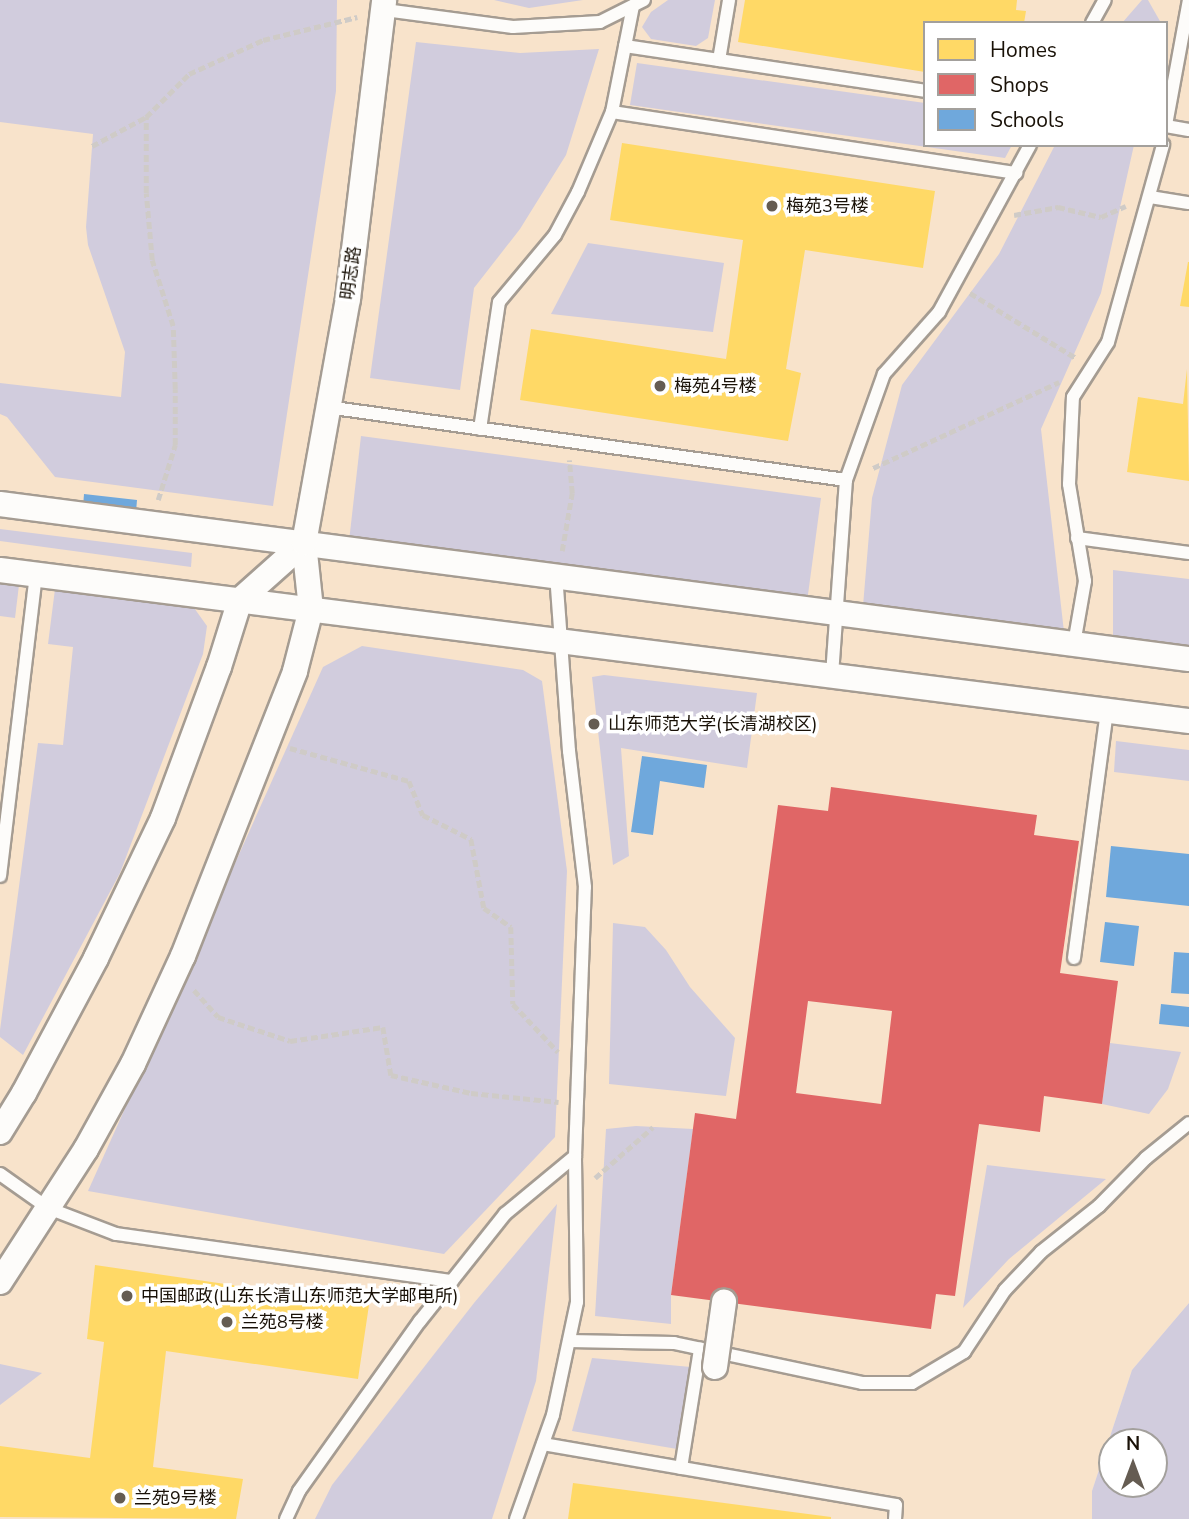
<!DOCTYPE html>
<meta charset="utf-8">
<style>
body{margin:0}
#map{position:relative;width:1189px;height:1519px;overflow:hidden;background:#f3e8dc;font-family:"Nunito Sans","Noto Sans SC",sans-serif}
div>[style]{position:absolute}
.built>*{inset:0;background:#f8e3cb}
.green>*{inset:0;background:#d1ccdd}
.homes>*{inset:0;background:#ffd966}
.shops>*{inset:0;background:#e06666}
.schools>*{inset:0;background:#6fa8dc}
.path>*{height:4.5px;margin-top:-2.25px;transform-origin:0;background:repeating-linear-gradient(90deg,#cfcbc7 0 7px,transparent 0 10.5px)}
.roads{filter:drop-shadow(2px 0 #a59c92) drop-shadow(-2px 0 #a59c92) drop-shadow(0 2px #a59c92) drop-shadow(0 -2px #a59c92)}
.lane>*{height:12px;margin:-6px;padding:0 6px;transform-origin:6px;border-radius:6px;background:#fdfcfa}
.street>*{height:24px;margin:-12px;padding:0 12px;transform-origin:12px;border-radius:12px;background:#fdfcfa}
.bridges{filter:drop-shadow(2px 0 #a59c92) drop-shadow(-2px 0 #a59c92) drop-shadow(0 2px #a59c92) drop-shadow(0 -2px #a59c92)}
.street-bridge>*{height:24px;margin:-12px;padding:0 12px;transform-origin:12px;border-radius:12px;background:#fdfcfa}
.dots>*{width:19px;height:19px;translate:-50% -50%;box-sizing:border-box;border:4px solid #fff;border-radius:50%}
span{translate:-50% -50%;white-space:nowrap;text-align:center;line-height:1.15;-webkit-text-stroke:7px #fff;paint-order:stroke}
.poi-label{font-size:18px;color:#191107}
.left{translate:0 -50%;text-align:left}
.street-label{font-size:18px;color:#191107}
.legend{position:absolute;left:923px;top:21px;width:245px;height:126px;box-sizing:border-box;background:#fff;border:2px solid #a3a09c;margin:0;padding:9px 12px;list-style:none;font-size:21px;color:#191107}
.legend li{display:flex;align-items:center;gap:14px;height:35px}
.legend b{width:35px;border:2px solid #a3a09c}
.north{position:absolute;left:1098px;top:1428px;width:70px;height:70px;box-sizing:border-box;background:#fff;border:2px solid #a3a09c;border-radius:50%;rotate:0deg;font-size:19px;font-weight:700;line-height:28px;text-align:center;color:#191107}
.north::after{content:'';display:block;margin:auto;width:24px;height:32px;background:#655c52;clip-path:polygon(50% 0,100% 100%,50% 72%,0 100%)}
</style>
<div id="map">
<div class="built">
<i style="clip-path:polygon(evenodd,0 0,1189px 0,1189px 1303px,1132px 1370px,1092px 1491px,1092px 1519px,0 1519px,0 0,925px 23px,1166px 23px,1166px 145px,925px 145px,925px 23px)"></i>
</div>
<div class="green">
<i style="clip-path:polygon(0 0,337px 0,336px 91px,273px 506px,55px 477px,7px 417px,0 414px,0 383px,121px 397px,125px 352px,88px 245px,86px 227px,93px 134px,0 122px)"></i>
<i style="clip-path:polygon(494px 0,583px 0,529px 8px)"></i>
<i style="clip-path:polygon(668px 0,715px 0,708px 38px,696px 46px,651px 39px,642px 27px,651px 12px)"></i>
<i style="clip-path:polygon(1142px 0,1148px 0,1161px 23px,1122px 23px)"></i>
<i style="clip-path:polygon(416px 42px,520px 53px,599px 49px,566px 155px,520px 229px,474px 288px,460px 390px,370px 378px)"></i>
<i style="clip-path:polygon(637px 63px,925px 103px,925px 145px,1012px 145px,1005px 158px,630px 105px)"></i>
<i style="clip-path:polygon(1055px 145px,1134px 145px,1101px 293px,1041px 429px,1064px 632px,863px 606px,872px 498px,902px 385px,999px 254px)"></i>
<i style="clip-path:polygon(588px 243px,724px 263px,713px 332px,551px 314px)"></i>
<i style="clip-path:polygon(361px 436px,821px 498px,807px 602px,348px 550px)"></i>
<i style="clip-path:polygon(0 529px,192px 553px,191px 567px,0 541px)"></i>
<i style="clip-path:polygon(1113px 570px,1189px 579px,1189px 647px,1113px 637px)"></i>
<i style="clip-path:polygon(0 582px,19px 585px,15px 618px,0 616px)"></i>
<i style="clip-path:polygon(55px 589px,192px 605px,207px 626px,203px 654px,120px 873px,23px 1055px,0 1037px,0 1030px,38px 743px,63px 745px,73px 647px,48px 644px)"></i>
<i style="clip-path:polygon(362px 646px,523px 670px,542px 681px,567px 871px,555px 1137px,444px 1254px,88px 1191px,323px 667px)"></i>
<i style="clip-path:polygon(604px 675px,757px 693px,747px 768px,621px 748px,629px 856px,613px 865px,592px 677px)"></i>
<i style="clip-path:polygon(1116px 741px,1189px 750px,1189px 781px,1114px 772px)"></i>
<i style="clip-path:polygon(613px 923px,645px 927px,666px 950px,690px 987px,735px 1038px,726px 1096px,609px 1084px)"></i>
<i style="clip-path:polygon(1110px 1043px,1181px 1052px,1168px 1089px,1149px 1114px,1102px 1104px)"></i>
<i style="clip-path:polygon(636px 1126px,693px 1129px,671px 1295px,671px 1324px,595px 1316px,606px 1129px)"></i>
<i style="clip-path:polygon(987px 1165px,1106px 1179px,1009px 1259px,963px 1308px)"></i>
<i style="clip-path:polygon(557px 1204px,536px 1381px,492px 1519px,315px 1519px,332px 1485px,474px 1303px)"></i>
<i style="clip-path:polygon(evenodd,1189px 1303px,1189px 1519px,1092px 1519px,1092px 1491px,1132px 1370px,1189px 1303px,1112px 1442px,1154px 1442px,1154px 1484px,1112px 1484px,1112px 1442px)"></i>
<i style="clip-path:polygon(592px 1358px,691px 1367px,677px 1449px,572px 1431px)"></i>
<i style="clip-path:polygon(0 1364px,42px 1373px,0 1405px)"></i>
</div>
<div class="homes">
<i style="clip-path:polygon(745px 0,1017px 0,1016px 10px,1026px 11px,1024px 23px,925px 23px,925px 72px,738px 42px)"></i>
<i style="clip-path:polygon(622px 143px,935px 191px,923px 268px,805px 250px,786px 369px,801px 373px,788px 441px,520px 400px,531px 329px,726px 359px,743px 240px,610px 220px)"></i>
<i style="clip-path:polygon(1188px 262px,1189px 262px,1189px 307px,1180px 306px)"></i>
<i style="clip-path:polygon(1187px 369px,1189px 481px,1127px 472px,1138px 397px,1183px 404px)"></i>
<i style="clip-path:polygon(95px 1265px,369px 1305px,358px 1379px,166px 1351px,153px 1467px,243px 1479px,236px 1519px,0 1517px,0 1446px,90px 1458px,104px 1342px,87px 1339px)"></i>
<i style="clip-path:polygon(573px 1483px,831px 1517px,831px 1519px,568px 1519px)"></i>
</div>
<div class="shops">
<i style="clip-path:polygon(evenodd,831px 787px,1037px 815px,1034px 835px,1079px 841px,1060px 973px,1118px 981px,1102px 1104px,1044px 1096px,1040px 1132px,979px 1124px,955px 1296px,936px 1294px,931px 1329px,671px 1295px,695px 1113px,736px 1119px,778px 805px,828px 811px,831px 787px,808px 1001px,892px 1011px,881px 1104px,796px 1093px,808px 1001px)"></i>
</div>
<div class="schools">
<i style="clip-path:polygon(84px 494px,137px 500px,136px 512px,83px 507px)"></i>
<i style="clip-path:polygon(642px 756px,707px 765px,704px 788px,660px 781px,653px 835px,631px 832px)"></i>
<i style="clip-path:polygon(1111px 846px,1189px 854px,1189px 906px,1106px 897px)"></i>
<i style="clip-path:polygon(1105px 922px,1139px 926px,1134px 966px,1100px 962px)"></i>
<i style="clip-path:polygon(1174px 952px,1189px 953px,1189px 994px,1171px 993px)"></i>
<i style="clip-path:polygon(1161px 1004px,1189px 1007px,1189px 1027px,1159px 1024px)"></i>
</div>
<div class="path">
<i style="left:92px;top:146px;width:61px;rotate:-28.2deg"></i>
<i style="left:1014px;top:215px;width:45px;rotate:-10.3deg"></i>
<i style="left:1058px;top:207px;width:44px;rotate:13.1deg"></i>
<i style="left:1101px;top:217px;width:27px;rotate:-24deg"></i>
<i style="left:970px;top:293px;width:124px;rotate:31.5deg"></i>
<i style="left:873px;top:468px;width:205px;rotate:-24.8deg"></i>
<i style="left:158px;top:500px;width:58px;rotate:-72.8deg"></i>
<i style="left:175px;top:445px;width:56px;rotate:-90deg"></i>
<i style="left:175px;top:389px;width:63px;rotate:-91.8deg"></i>
<i style="left:173px;top:326px;width:69px;rotate:-107.7deg"></i>
<i style="left:152px;top:260px;width:67px;rotate:-95.1deg"></i>
<i style="left:146px;top:193px;width:76px;rotate:-90deg"></i>
<i style="left:146px;top:117px;width:61px;rotate:-45deg"></i>
<i style="left:189px;top:74px;width:81px;rotate:-24.7deg"></i>
<i style="left:263px;top:40px;width:97px;rotate:-13.7deg"></i>
<i style="left:562px;top:551px;width:59px;rotate:-80.2deg"></i>
<i style="left:572px;top:493px;width:33px;rotate:-95deg"></i>
<i style="left:290px;top:748px;width:123px;rotate:15.5deg"></i>
<i style="left:409px;top:781px;width:37px;rotate:68deg"></i>
<i style="left:423px;top:815px;width:54px;rotate:26.6deg"></i>
<i style="left:471px;top:839px;width:70px;rotate:79.3deg"></i>
<i style="left:484px;top:908px;width:33px;rotate:35deg"></i>
<i style="left:511px;top:927px;width:77px;rotate:88.5deg"></i>
<i style="left:513px;top:1004px;width:66px;rotate:46.8deg"></i>
<i style="left:194px;top:990px;width:36px;rotate:48deg"></i>
<i style="left:218px;top:1017px;width:76px;rotate:18.4deg"></i>
<i style="left:290px;top:1041px;width:94px;rotate:-8.6deg"></i>
<i style="left:383px;top:1027px;width:49px;rotate:80.5deg"></i>
<i style="left:391px;top:1075px;width:82px;rotate:12.7deg"></i>
<i style="left:471px;top:1093px;width:88px;rotate:5.8deg"></i>
<i style="left:595px;top:1178px;width:77px;rotate:-41.3deg"></i>
</div>
<div class="roads">
<div class="lane">
<i style="left:385px;top:10px;width:129px;rotate:7.6deg"></i>
<i style="left:513px;top:27px;width:87px;rotate:-3.3deg"></i>
<i style="left:600px;top:22px;width:49px;rotate:-26.6deg"></i>
<i style="left:1092px;top:23px;width:26px;rotate:-61deg"></i>
<i style="left:625px;top:46px;width:303px;rotate:8.5deg"></i>
<i style="left:719px;top:60px;width:61px;rotate:-80.5deg"></i>
<i style="left:612px;top:112px;width:409px;rotate:8.6deg"></i>
<i style="left:1166px;top:125px;width:127px;rotate:-79.6deg"></i>
<i style="left:1166px;top:126px;width:23px;rotate:10deg"></i>
<i style="left:1150px;top:197px;width:39px;rotate:9deg"></i>
<i style="left:327px;top:407px;width:524px;rotate:8.01deg"></i>
<i style="left:480px;top:429px;width:128px;rotate:-81.5deg"></i>
<i style="left:499px;top:302px;width:87px;rotate:-50.1deg"></i>
<i style="left:555px;top:235px;width:49px;rotate:-61.9deg"></i>
<i style="left:578px;top:192px;width:87px;rotate:-67deg"></i>
<i style="left:612px;top:112px;width:108px;rotate:-78.8deg"></i>
<i style="left:1077px;top:538px;width:113px;rotate:7.6deg"></i>
<i style="left:1074px;top:644px;width:64px;rotate:-80.1deg"></i>
<i style="left:1085px;top:581px;width:98px;rotate:-99.4deg"></i>
<i style="left:1069px;top:484px;width:87px;rotate:-87.4deg"></i>
<i style="left:1073px;top:397px;width:65px;rotate:-57.5deg"></i>
<i style="left:1108px;top:342px;width:205px;rotate:-74.4deg"></i>
<i style="left:832px;top:675px;width:196px;rotate:-85.9deg"></i>
<i style="left:846px;top:480px;width:113px;rotate:-70.3deg"></i>
<i style="left:884px;top:374px;width:83px;rotate:-48.4deg"></i>
<i style="left:939px;top:312px;width:190px;rotate:-61.4deg"></i>
<i style="left:0;top:876px;width:303px;rotate:-83.2deg"></i>
<i style="left:1074px;top:958px;width:250px;rotate:-82.4deg"></i>
<i style="left:0;top:1174px;width:59px;rotate:35.3deg"></i>
<i style="left:48px;top:1208px;width:73px;rotate:20.9deg"></i>
<i style="left:116px;top:1234px;width:339px;rotate:8deg"></i>
<i style="left:569px;top:1341px;width:105px;rotate:1.1deg"></i>
<i style="left:674px;top:1343px;width:192px;rotate:12deg"></i>
<i style="left:862px;top:1383px;width:50px"></i>
<i style="left:912px;top:1383px;width:61px;rotate:-30.8deg"></i>
<i style="left:964px;top:1352px;width:74px;rotate:-56.5deg"></i>
<i style="left:1005px;top:1290px;width:52px;rotate:-46.5deg"></i>
<i style="left:1041px;top:1252px;width:74px;rotate:-38.4deg"></i>
<i style="left:1099px;top:1206px;width:67px;rotate:-45.6deg"></i>
<i style="left:1146px;top:1158px;width:55px;rotate:-39.1deg"></i>
<i style="left:543px;top:1444px;width:358px;rotate:9.8deg"></i>
<i style="left:896px;top:1505px;width:14px;rotate:94deg"></i>
<i style="left:681px;top:1468px;width:121px;rotate:-80.9deg"></i>
<i style="left:286px;top:1519px;width:31px;rotate:-65deg"></i>
<i style="left:299px;top:1491px;width:209px;rotate:-54.6deg"></i>
<i style="left:420px;top:1321px;width:137px;rotate:-51.5deg"></i>
<i style="left:505px;top:1214px;width:91px;rotate:-39.6deg"></i>
<i style="left:516px;top:1519px;width:110px;rotate:-70.4deg"></i>
<i style="left:553px;top:1415px;width:116px;rotate:-78deg"></i>
<i style="left:577px;top:1302px;width:146px;rotate:-90.8deg"></i>
<i style="left:575px;top:1156px;width:269px;rotate:-87.9deg"></i>
<i style="left:585px;top:887px;width:137px;rotate:-96.7deg"></i>
<i style="left:569px;top:751px;width:175px;rotate:-94.2deg"></i>
</div>
<div class="street">
<i style="left:0;top:504px;width:1199px;rotate:7.43deg"></i>
<i style="left:0;top:570px;width:1199px;rotate:7.24deg"></i>
<i style="left:0;top:1132px;width:46px;rotate:-58.4deg"></i>
<i style="left:24px;top:1093px;width:153px;rotate:-61.9deg"></i>
<i style="left:96px;top:958px;width:155px;rotate:-64.4deg"></i>
<i style="left:163px;top:818px;width:161px;rotate:-69.7deg"></i>
<i style="left:219px;top:667px;width:70px;rotate:-72.6deg"></i>
<i style="left:240px;top:600px;width:86px;rotate:-41.7deg"></i>
<i style="left:0;top:1282px;width:158px;rotate:-57.1deg"></i>
<i style="left:86px;top:1149px;width:97px;rotate:-61.1deg"></i>
<i style="left:133px;top:1064px;width:119px;rotate:-65.2deg"></i>
<i style="left:183px;top:956px;width:306px;rotate:-68.5deg"></i>
<i style="left:295px;top:671px;width:64px;rotate:-75.5deg"></i>
<i style="left:311px;top:609px;width:66px;rotate:-96.1deg"></i>
<i style="left:304px;top:543px;width:248px;rotate:-79.8deg"></i>
<i style="left:348px;top:299px;width:301px;rotate:-83.1deg"></i>
</div>
</div>
<div class="bridges">
<div class="street-bridge">
<i style="left:715px;top:1367px;width:66px;rotate:-82.1deg"></i>
</div>
</div>
<div class="dots">
<i style="left:772px;top:206px;background:#655c52"></i>
<i style="left:660px;top:386px;background:#655c52"></i>
<i style="left:594px;top:724px;background:#655c52"></i>
<i style="left:127px;top:1296px;background:#655c52"></i>
<i style="left:227px;top:1322px;background:#655c52"></i>
<i style="left:120px;top:1498px;background:#655c52"></i>
</div>
<div class="poi-label">
<span class="left" style="left:786px;top:206px">梅苑3号楼</span>
<span class="left" style="left:674px;top:386px">梅苑4号楼</span>
<span class="left" style="left:608px;top:724px">山东师范大学(长清湖校区)</span>
<span class="left" style="left:141px;top:1296px">中国邮政(山东长清山东师范大学邮电所)</span>
<span class="left" style="left:241px;top:1322px">兰苑8号楼</span>
<span class="left" style="left:134px;top:1498px">兰苑9号楼</span>
</div>
<div class="street-label">
<span style="left:351px;top:273px;rotate:-82deg">明志路</span>
</div>
<ul class="legend">
<li><b style="height:19px;background:#ffd966"></b>Homes</li>
<li><b style="height:19px;background:#e06666"></b>Shops</li>
<li><b style="height:19px;background:#6fa8dc"></b>Schools</li>
</ul>
<div class="north">N</div>
</div>
